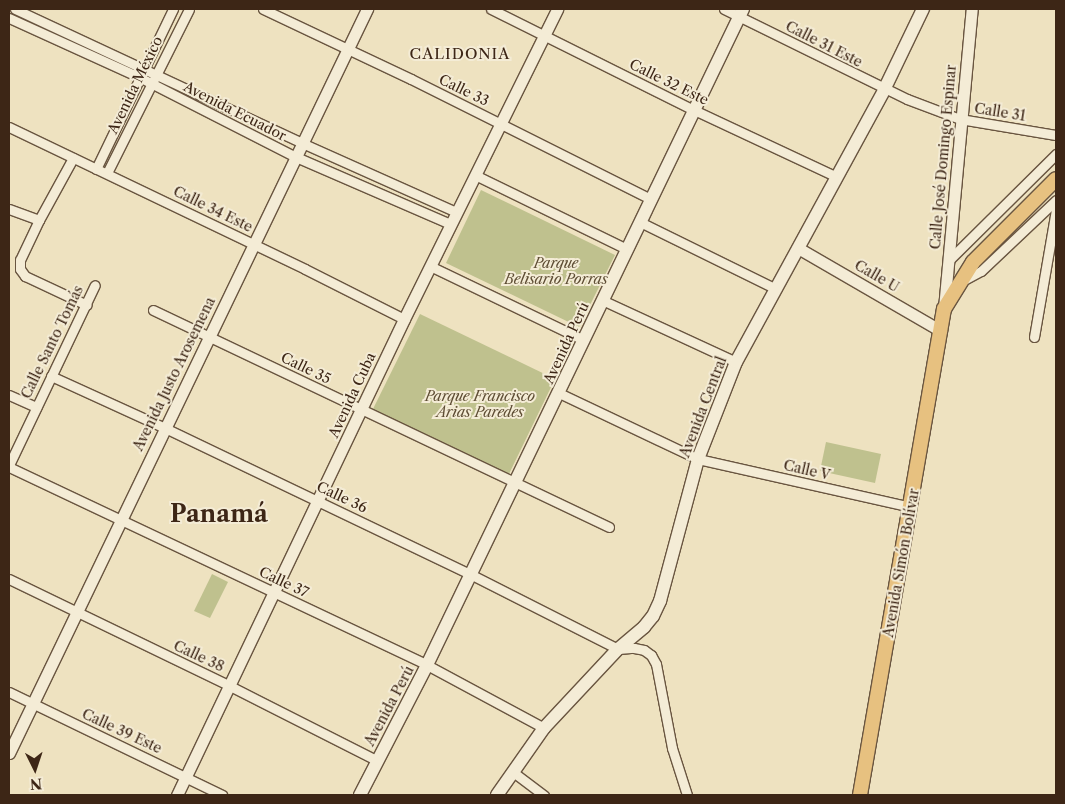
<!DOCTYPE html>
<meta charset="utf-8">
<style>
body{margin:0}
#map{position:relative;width:1065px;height:804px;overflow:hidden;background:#eee2c0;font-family:"Libre Caslon Text",serif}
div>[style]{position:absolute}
.green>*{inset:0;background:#bfc18e}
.roads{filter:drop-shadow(1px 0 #695540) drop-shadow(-1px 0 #695540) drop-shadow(0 1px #695540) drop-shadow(0 -1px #695540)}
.minor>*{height:9px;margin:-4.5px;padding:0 4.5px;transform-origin:4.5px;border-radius:4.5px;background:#f4ecd6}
.tertiary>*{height:11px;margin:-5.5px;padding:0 5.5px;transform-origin:5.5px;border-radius:5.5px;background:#f4ecd6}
.secondary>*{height:12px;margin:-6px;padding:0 6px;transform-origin:6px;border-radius:6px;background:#f4ecd6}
.primary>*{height:14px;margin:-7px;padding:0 7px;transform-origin:7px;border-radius:7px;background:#e7c180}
span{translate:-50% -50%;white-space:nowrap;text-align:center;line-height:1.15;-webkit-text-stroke:4px #f4ecd6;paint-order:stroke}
.street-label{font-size:14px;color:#3d2616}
.park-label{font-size:14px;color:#5e4d34;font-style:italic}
.neighbourhood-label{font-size:15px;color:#3d2616;letter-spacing:1px}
.town-label{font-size:24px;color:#3d2616;font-weight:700}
.frame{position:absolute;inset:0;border:10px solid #3d2616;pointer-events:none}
.north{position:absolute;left:10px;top:744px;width:50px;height:50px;-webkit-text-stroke:4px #f4ecd6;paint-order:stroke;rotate:176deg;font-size:14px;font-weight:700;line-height:20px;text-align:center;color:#3d2616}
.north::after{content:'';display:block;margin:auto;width:18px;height:22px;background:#3d2616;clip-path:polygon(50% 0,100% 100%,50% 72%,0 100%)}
</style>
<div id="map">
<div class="green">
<i style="clip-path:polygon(481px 190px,615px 255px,579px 327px,446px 263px)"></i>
<i style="clip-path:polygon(420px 314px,555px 379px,507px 478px,371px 413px)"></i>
<i style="clip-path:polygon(826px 442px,881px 454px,875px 483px,820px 471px)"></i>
<i style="clip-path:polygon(212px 574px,228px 582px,210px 618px,194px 611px)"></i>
</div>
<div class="roads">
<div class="minor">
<i style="left:15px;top:9px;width:317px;rotate:25deg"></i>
<i style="left:302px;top:143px;width:169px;rotate:24.1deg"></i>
<i style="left:263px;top:9px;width:164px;rotate:25.3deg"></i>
<i style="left:411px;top:79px;width:268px;rotate:26.6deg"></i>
<i style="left:491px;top:9px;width:227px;rotate:26.5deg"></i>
<i style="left:694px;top:110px;width:158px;rotate:25.1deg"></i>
<i style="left:724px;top:9px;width:204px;rotate:26.2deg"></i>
<i style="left:907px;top:99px;width:57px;rotate:20.7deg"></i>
<i style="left:960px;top:119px;width:97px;rotate:9.5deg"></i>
<i style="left:9px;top:18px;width:143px;rotate:24.4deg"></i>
<i style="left:139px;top:77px;width:176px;rotate:27deg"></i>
<i style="left:296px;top:157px;width:168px;rotate:23.5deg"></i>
<i style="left:9px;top:127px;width:328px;rotate:25.6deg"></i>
<i style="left:305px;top:269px;width:111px;rotate:26.8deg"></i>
<i style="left:73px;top:158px;width:71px;rotate:118.7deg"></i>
<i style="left:39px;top:220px;width:44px;rotate:115.4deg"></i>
<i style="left:20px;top:260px;width:9px;rotate:90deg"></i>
<i style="left:20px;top:269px;width:9px;rotate:54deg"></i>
<i style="left:25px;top:276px;width:68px;rotate:25.1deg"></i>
<i style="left:96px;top:169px;width:178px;rotate:-64.3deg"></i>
<i style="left:107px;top:173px;width:183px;rotate:-63.4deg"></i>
<i style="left:475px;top:175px;width:169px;rotate:26deg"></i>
<i style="left:9px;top:209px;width:32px;rotate:20deg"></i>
<i style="left:640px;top:222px;width:149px;rotate:26.2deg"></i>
<i style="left:949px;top:260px;width:151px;rotate:-44.7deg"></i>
<i style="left:430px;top:266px;width:171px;rotate:25.7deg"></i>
<i style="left:962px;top:281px;width:21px;rotate:-28deg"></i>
<i style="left:981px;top:271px;width:103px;rotate:-43.4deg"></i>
<i style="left:602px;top:300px;width:148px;rotate:24.8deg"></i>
<i style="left:153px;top:310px;width:505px;rotate:25.45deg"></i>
<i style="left:1034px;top:337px;width:129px;rotate:-80.2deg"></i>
<i style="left:51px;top:376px;width:125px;rotate:24.5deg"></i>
<i style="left:165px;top:428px;width:338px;rotate:25.6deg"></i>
<i style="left:470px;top:574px;width:166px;rotate:26.9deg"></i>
<i style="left:618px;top:649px;width:16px;rotate:-4deg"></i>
<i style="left:634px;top:648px;width:10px;rotate:11deg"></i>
<i style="left:644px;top:650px;width:9px;rotate:36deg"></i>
<i style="left:651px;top:655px;width:10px;rotate:61deg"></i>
<i style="left:656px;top:664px;width:86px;rotate:79.2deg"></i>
<i style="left:672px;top:748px;width:49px;rotate:72.3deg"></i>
<i style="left:559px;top:393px;width:154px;rotate:25.4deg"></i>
<i style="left:698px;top:459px;width:218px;rotate:12.7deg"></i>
<i style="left:9px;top:395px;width:30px;rotate:24deg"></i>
<i style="left:9px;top:465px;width:199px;rotate:-64.5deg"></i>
<i style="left:9px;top:467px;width:463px;rotate:25.3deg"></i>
<i style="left:427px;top:665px;width:133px;rotate:28.3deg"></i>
<i style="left:9px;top:579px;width:243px;rotate:25.8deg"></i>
<i style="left:228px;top:685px;width:166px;rotate:26.9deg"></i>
<i style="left:9px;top:692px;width:237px;rotate:25.8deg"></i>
<i style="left:513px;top:772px;width:39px;rotate:37deg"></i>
</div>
<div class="tertiary">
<i style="left:798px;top:248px;width:165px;rotate:30.1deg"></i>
<i style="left:944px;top:308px;width:300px;rotate:-84.7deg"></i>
<i style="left:9px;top:753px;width:826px;rotate:-64.3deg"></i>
<i style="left:177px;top:795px;width:527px;rotate:-64.5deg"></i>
<i style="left:404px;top:319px;width:346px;rotate:-63.7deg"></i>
</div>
<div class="secondary">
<i style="left:360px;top:795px;width:146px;rotate:-62.7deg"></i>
<i style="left:427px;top:665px;width:728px;rotate:-64.28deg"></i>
<i style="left:497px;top:795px;width:82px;rotate:-55deg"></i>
<i style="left:544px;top:728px;width:108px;rotate:-46.9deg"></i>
<i style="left:618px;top:649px;width:34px;rotate:-40deg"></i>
<i style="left:644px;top:627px;width:14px;rotate:-51deg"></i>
<i style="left:653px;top:616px;width:17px;rotate:-65deg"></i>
<i style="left:660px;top:601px;width:147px;rotate:-75deg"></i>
<i style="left:698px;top:459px;width:104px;rotate:-68.6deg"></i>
<i style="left:736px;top:362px;width:310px;rotate:-61.4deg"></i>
<i style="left:884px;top:90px;width:90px;rotate:-64.3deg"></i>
</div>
<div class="primary">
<i style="left:860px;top:795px;width:493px;rotate:-80.2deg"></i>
<i style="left:944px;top:309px;width:55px;rotate:-58.3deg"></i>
<i style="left:973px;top:262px;width:117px;rotate:-45deg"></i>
</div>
</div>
<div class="street-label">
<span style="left:824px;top:44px;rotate:27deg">Calle 31 Este</span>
<span style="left:669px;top:82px;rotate:26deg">Calle 32 Este</span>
<span style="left:135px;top:85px;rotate:-64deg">Avenida México</span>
<span style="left:464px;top:90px;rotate:26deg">Calle 33</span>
<span style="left:235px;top:111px;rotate:27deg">Avenida Ecuador</span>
<span style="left:1000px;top:112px;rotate:9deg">Calle 31</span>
<span style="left:943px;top:157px;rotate:-85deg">Calle José Domingo Espinar</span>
<span style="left:213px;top:209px;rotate:26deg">Calle 34 Este</span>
<span style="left:877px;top:276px;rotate:30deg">Calle U</span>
<span style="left:52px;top:342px;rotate:-64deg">Calle Santo Tomás</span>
<span style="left:566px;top:343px;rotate:-65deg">Avenida Perú</span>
<span style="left:306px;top:368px;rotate:26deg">Calle 35</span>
<span style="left:174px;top:374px;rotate:-64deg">Avenida Justo Arosemena</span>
<span style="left:352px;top:395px;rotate:-65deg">Avenida Cuba</span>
<span style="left:703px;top:407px;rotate:-69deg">Avenida Central</span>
<span style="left:807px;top:470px;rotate:13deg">Calle V</span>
<span style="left:342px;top:497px;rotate:25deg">Calle 36</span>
<span style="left:901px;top:563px;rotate:-80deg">Avenida Simón Bolívar</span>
<span style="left:284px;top:582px;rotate:25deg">Calle 37</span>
<span style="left:199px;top:656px;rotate:25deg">Calle 38</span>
<span style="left:389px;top:706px;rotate:-62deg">Avenida Perú</span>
<span style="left:122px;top:731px;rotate:25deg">Calle 39 Este</span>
</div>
<div class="park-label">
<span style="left:556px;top:271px">Parque<br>Belisario Porras</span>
<span style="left:480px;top:404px">Parque Francisco<br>Arias Paredes</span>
</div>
<div class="neighbourhood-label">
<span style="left:460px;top:54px">CALIDONIA</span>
</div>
<div class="town-label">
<span style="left:219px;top:514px">Panamá</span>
</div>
<div class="frame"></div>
<div class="north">N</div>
</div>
